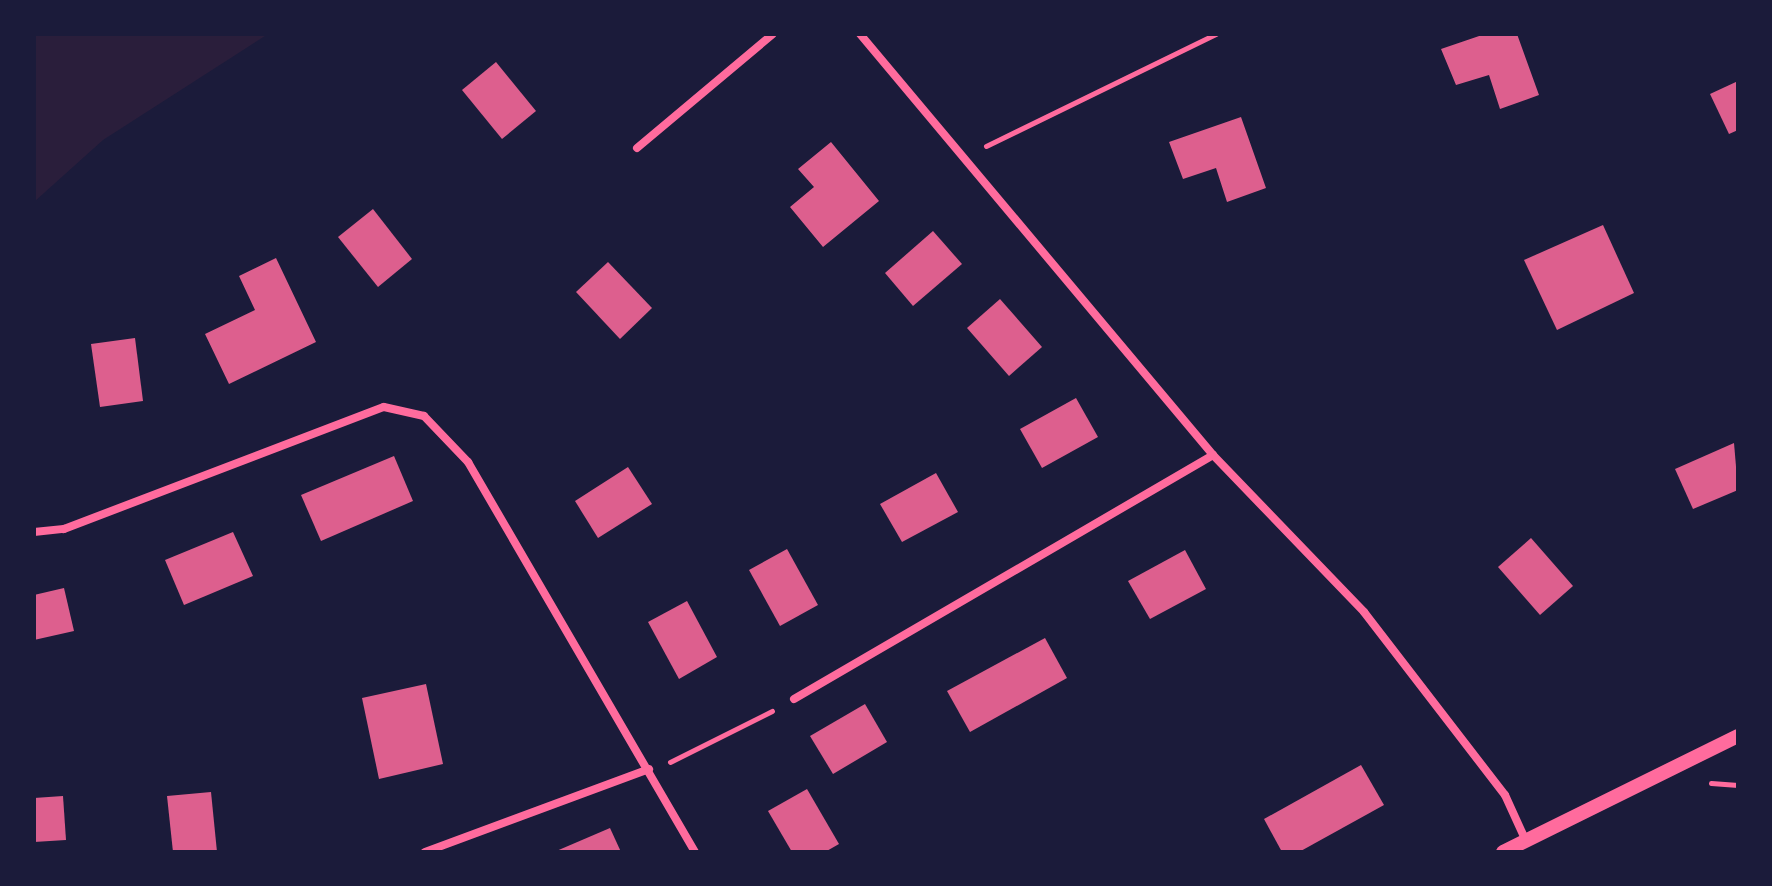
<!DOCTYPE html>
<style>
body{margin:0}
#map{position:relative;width:1772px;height:886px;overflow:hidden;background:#1b1b3a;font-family:"Work Sans",sans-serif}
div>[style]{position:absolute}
.green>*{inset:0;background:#2a1e3b}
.building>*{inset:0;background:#dd5f8e}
.path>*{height:5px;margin:-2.5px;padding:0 2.5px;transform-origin:2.5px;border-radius:2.5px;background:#ff6b9d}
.minor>*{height:8px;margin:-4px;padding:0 4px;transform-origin:4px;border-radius:4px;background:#ff6b9d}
.tertiary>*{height:14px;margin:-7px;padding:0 7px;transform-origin:7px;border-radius:7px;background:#ff6b9d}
span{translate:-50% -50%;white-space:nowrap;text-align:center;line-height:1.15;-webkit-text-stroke:6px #1b1b3a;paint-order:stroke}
.frame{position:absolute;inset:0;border:36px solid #1b1b3a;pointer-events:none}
</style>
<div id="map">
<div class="green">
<i style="clip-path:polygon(34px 34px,268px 34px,103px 140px,34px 202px)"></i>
</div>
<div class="building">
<i style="clip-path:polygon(1485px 34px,1517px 34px,1539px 95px,1500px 109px,1489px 75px,1456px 85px,1441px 49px)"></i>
<i style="clip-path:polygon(496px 62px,536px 111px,502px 139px,462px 90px)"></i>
<i style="clip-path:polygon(1738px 81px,1738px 130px,1729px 134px,1710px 94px)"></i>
<i style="clip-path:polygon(1241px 117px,1266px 188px,1227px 202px,1216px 168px,1183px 179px,1169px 142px)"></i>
<i style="clip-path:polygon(831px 142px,879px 201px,823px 247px,790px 207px,814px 187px,798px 169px)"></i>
<i style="clip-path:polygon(373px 209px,412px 259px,378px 287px,338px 237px)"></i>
<i style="clip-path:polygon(1603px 225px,1634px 293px,1557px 330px,1524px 260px)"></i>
<i style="clip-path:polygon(933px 231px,962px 264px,913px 306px,885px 273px)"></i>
<i style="clip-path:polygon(276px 258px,316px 342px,229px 384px,205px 334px,255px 310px,239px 276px)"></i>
<i style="clip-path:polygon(608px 262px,652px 308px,620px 339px,576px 292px)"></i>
<i style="clip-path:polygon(1000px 299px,1042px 347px,1009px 376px,967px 328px)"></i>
<i style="clip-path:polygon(135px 338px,143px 401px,100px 407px,91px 344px)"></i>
<i style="clip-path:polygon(1076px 398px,1098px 437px,1042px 468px,1020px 429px)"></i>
<i style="clip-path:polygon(1734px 443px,1738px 490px,1693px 509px,1675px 469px)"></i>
<i style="clip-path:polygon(394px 456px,413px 501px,321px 541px,301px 495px)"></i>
<i style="clip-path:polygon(628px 467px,652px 504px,598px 538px,575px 501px)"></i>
<i style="clip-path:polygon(936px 473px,958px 512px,902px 542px,880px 504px)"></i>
<i style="clip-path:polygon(233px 532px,253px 576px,184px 605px,165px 560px)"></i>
<i style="clip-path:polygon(1531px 538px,1573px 586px,1540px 615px,1498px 567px)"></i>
<i style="clip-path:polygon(787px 549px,818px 605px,780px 626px,749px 570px)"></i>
<i style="clip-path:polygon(1185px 550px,1206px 589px,1150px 619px,1128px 581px)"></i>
<i style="clip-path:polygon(64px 588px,74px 631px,34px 640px,34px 595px)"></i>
<i style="clip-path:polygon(687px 601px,717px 657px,679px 679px,648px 622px)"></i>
<i style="clip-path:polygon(1045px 638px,1067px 678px,970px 732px,947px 691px)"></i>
<i style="clip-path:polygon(426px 684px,443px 764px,379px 779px,362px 698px)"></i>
<i style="clip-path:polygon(865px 704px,887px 742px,833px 774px,810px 736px)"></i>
<i style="clip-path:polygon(1361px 765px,1384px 805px,1299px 852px,1282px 852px,1264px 819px)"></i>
<i style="clip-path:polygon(807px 789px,839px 844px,825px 852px,792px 852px,768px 811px)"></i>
<i style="clip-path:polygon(211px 792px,217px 852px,173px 852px,167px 796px)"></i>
<i style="clip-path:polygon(63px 796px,66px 840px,34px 842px,34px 798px)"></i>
<i style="clip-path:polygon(610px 828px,621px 852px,554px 852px)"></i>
</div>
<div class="path">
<i style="left:986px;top:146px;width:256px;rotate:-26deg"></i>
<i style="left:670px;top:762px;width:114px;rotate:-26.6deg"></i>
<i style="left:1711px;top:783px;width:27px;rotate:4deg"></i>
</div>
<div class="minor">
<i style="left:860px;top:34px;width:549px;rotate:50.02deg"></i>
<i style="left:1213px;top:455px;width:218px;rotate:46.1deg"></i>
<i style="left:1364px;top:612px;width:231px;rotate:52.4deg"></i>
<i style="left:1505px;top:795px;width:51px;rotate:65.5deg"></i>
<i style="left:637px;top:148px;width:177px;rotate:-40deg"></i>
<i style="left:34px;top:532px;width:30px;rotate:-6deg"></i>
<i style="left:64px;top:529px;width:342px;rotate:-20.9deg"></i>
<i style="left:384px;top:407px;width:41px;rotate:12.7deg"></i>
<i style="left:424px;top:416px;width:64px;rotate:46.3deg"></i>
<i style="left:468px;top:462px;width:451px;rotate:59.8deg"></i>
<i style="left:794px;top:699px;width:485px;rotate:-30.2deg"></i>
<i style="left:425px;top:852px;width:239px;rotate:-20.3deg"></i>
</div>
<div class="tertiary">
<i style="left:1503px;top:852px;width:262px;rotate:-26.3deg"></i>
</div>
<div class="frame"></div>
</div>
